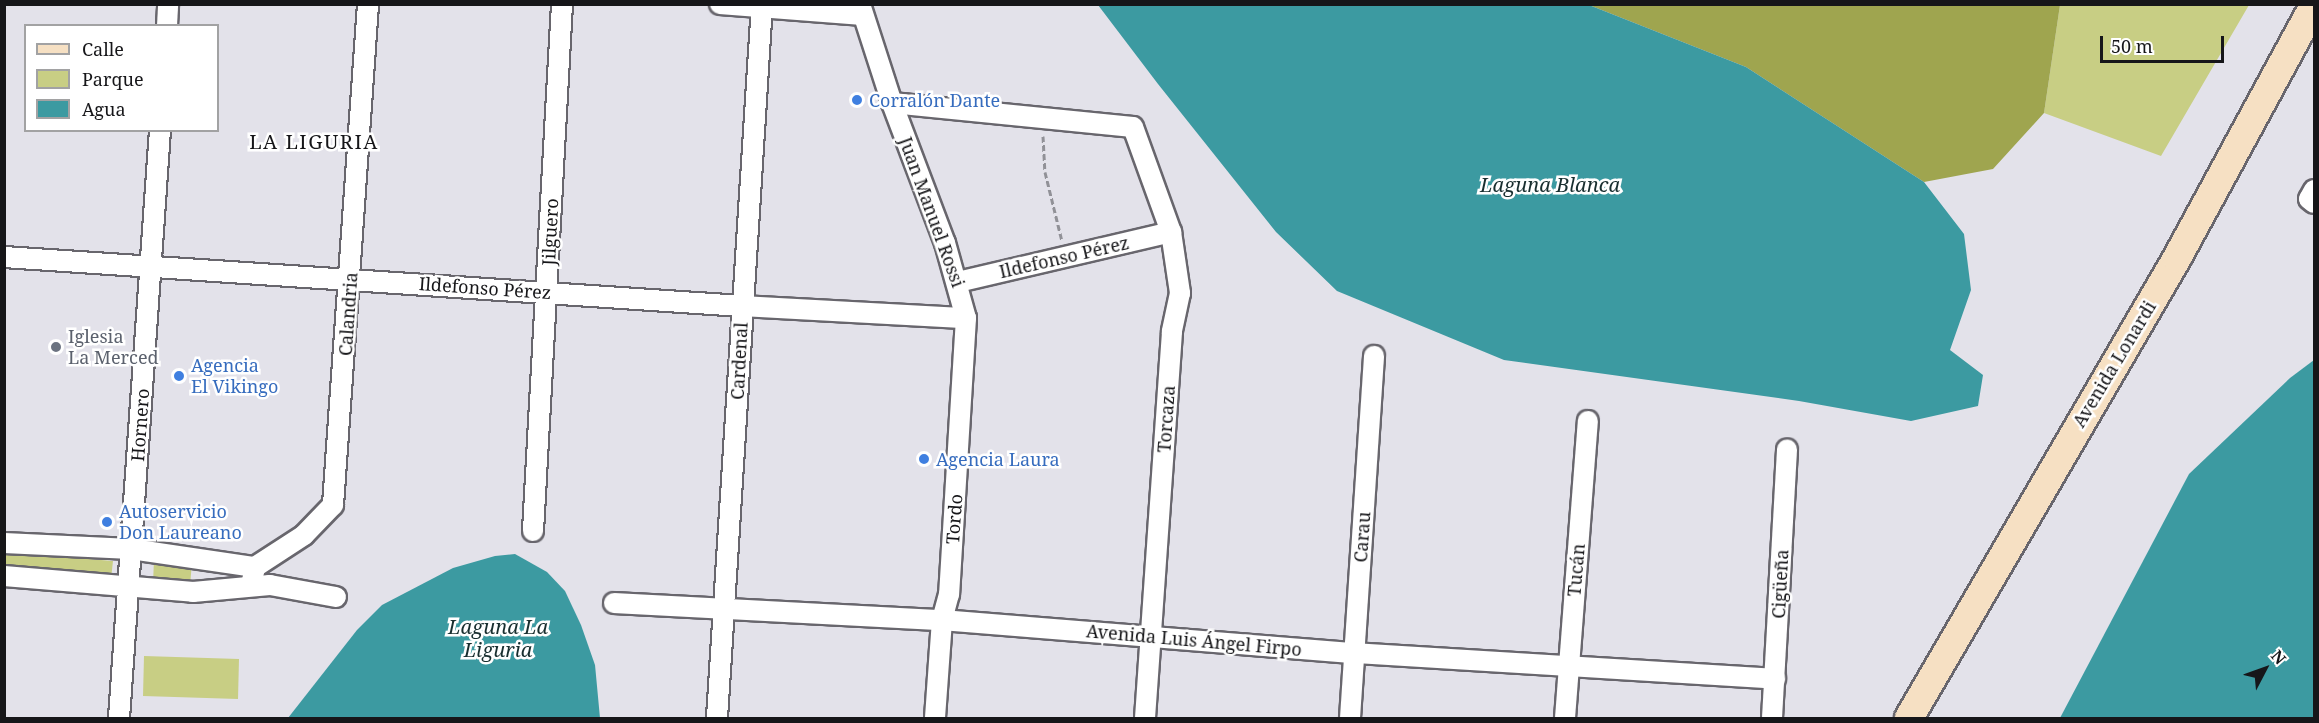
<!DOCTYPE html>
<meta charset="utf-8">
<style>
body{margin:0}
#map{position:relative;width:2319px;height:723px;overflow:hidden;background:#e3e2ea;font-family:"Noto Serif",serif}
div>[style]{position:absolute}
.green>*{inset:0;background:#c8ce84}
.forest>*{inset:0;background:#9fa54f}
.water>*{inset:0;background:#3c9aa1}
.path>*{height:3px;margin-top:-1.5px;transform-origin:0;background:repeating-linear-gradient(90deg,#919197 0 6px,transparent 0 9px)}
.roads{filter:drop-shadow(2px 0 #68666d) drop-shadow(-2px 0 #68666d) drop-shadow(0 2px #68666d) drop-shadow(0 -2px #68666d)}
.street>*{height:20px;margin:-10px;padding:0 10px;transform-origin:10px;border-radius:10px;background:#fff}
.secondary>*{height:28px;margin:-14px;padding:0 14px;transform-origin:14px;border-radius:14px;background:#f6e0c3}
.dots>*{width:16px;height:16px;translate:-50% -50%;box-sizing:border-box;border:3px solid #fff;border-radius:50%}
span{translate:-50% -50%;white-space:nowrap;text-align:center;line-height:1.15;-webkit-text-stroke:5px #fff;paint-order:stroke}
.shop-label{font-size:18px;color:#366cbe}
.left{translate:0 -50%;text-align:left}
.street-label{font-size:18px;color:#161619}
.worship-label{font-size:18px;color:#5b616d}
.neighbourhood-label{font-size:20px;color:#161619;letter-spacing:1.5px}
.water-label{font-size:20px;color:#182e2f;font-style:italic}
.frame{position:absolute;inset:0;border:6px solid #161619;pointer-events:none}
.legend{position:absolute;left:24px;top:24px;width:195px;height:108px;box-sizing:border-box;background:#fff;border:2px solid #a2a2a3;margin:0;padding:8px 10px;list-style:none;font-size:18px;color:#161619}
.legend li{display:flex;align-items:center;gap:12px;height:30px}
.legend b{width:30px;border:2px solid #a2a2a3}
.north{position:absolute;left:2235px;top:639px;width:60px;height:60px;-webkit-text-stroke:4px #fff;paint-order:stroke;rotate:49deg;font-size:16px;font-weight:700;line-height:24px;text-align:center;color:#161619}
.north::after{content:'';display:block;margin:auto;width:21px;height:27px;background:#161619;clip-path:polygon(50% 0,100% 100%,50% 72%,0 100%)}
.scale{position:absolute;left:2100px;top:36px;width:124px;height:27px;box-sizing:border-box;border:3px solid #161619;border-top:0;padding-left:8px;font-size:18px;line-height:21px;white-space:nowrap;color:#161619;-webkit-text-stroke:4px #fff;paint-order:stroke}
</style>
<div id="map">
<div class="green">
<i style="clip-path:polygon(2060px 5px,2060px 4px,2249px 5px,2161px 156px,2044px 113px)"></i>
<i style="clip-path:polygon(4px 552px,113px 561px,111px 579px,5px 569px)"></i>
<i style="clip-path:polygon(154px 559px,192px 562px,190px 586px,153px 584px)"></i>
<i style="clip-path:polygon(144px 656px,239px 659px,238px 699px,143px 696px)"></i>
</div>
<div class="forest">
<i style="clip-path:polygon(1589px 5px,2060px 5px,2044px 113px,1993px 169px,1924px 182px,1746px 67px)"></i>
</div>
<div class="water">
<i style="clip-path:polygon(1098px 5px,1589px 5px,1746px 67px,1924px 182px,1964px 234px,1971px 290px,1950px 350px,1983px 375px,1978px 406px,1911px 421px,1799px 401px,1504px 360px,1337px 291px,1276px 232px,1158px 84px)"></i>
<i style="clip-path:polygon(2314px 360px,2314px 718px,2060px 718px,2189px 474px,2290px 378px)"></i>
<i style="clip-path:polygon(515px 554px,547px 572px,565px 591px,581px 625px,595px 665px,600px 718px,288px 718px,357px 630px,382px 605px,453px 568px,495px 556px)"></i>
</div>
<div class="path">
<i style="left:1043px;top:136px;width:36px;rotate:87deg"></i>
<i style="left:1045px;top:172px;width:71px;rotate:76.2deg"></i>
</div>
<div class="roads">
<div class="street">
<i style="left:720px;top:4px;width:143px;rotate:4.4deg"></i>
<i style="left:860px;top:4px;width:104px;rotate:72.1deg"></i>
<i style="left:892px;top:103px;width:150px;rotate:69.3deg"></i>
<i style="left:945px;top:243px;width:78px;rotate:74.4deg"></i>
<i style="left:966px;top:318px;width:277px;rotate:93.5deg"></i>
<i style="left:949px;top:594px;width:27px;rotate:105deg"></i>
<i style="left:942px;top:620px;width:98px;rotate:94.1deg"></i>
<i style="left:167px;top:26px;width:22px;rotate:-87deg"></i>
<i style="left:892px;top:103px;width:242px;rotate:5.7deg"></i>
<i style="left:1133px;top:127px;width:112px;rotate:70.1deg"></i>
<i style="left:1171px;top:232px;width:62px;rotate:81.6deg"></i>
<i style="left:1180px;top:293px;width:40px;rotate:102deg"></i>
<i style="left:1172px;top:332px;width:387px;rotate:94deg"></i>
<i style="left:2314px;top:190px;width:10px;rotate:119deg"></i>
<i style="left:2309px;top:199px;width:6px;rotate:39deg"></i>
<i style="left:4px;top:257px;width:740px;rotate:3.8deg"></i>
<i style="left:742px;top:306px;width:224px;rotate:3.1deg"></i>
<i style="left:958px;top:282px;width:219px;rotate:-13.2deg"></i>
<i style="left:533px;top:531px;width:528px;rotate:-86.85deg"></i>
<i style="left:4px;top:543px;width:127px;rotate:2.7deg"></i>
<i style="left:131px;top:549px;width:125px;rotate:8.3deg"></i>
<i style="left:4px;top:576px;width:190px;rotate:4.8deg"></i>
<i style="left:193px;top:592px;width:77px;rotate:-5.2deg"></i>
<i style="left:270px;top:585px;width:67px;rotate:10.3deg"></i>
<i style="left:251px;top:585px;width:18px;rotate:-77deg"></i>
<i style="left:255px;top:567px;width:59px;rotate:-33.1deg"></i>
<i style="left:304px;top:535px;width:42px;rotate:-46deg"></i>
<i style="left:333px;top:505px;width:502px;rotate:-86deg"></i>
<i style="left:614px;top:603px;width:328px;rotate:3deg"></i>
<i style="left:942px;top:620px;width:413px;rotate:4.6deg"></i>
<i style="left:1354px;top:653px;width:422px;rotate:3.5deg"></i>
<i style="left:119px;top:718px;width:589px;rotate:-86.01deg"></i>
<i style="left:717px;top:718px;width:715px;rotate:-86.39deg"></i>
<i style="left:1350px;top:718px;width:363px;rotate:-86.2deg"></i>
<i style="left:1565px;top:718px;width:298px;rotate:-85.6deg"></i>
<i style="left:1772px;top:718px;width:269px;rotate:-86.8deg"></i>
</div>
<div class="secondary">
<i style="left:1909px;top:718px;width:532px;rotate:-59.77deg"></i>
<i style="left:2177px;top:258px;width:287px;rotate:-61.5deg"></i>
</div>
</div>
<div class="dots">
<i style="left:857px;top:100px;background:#3f7fe0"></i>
<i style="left:56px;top:347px;background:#6b7280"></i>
<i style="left:179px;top:376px;background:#3f7fe0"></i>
<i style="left:924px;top:459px;background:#3f7fe0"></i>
<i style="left:107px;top:522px;background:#3f7fe0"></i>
</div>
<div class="shop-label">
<span class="left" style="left:869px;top:100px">Corralón Dante</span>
<span class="left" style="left:191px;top:376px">Agencia<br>El Vikingo</span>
<span class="left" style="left:936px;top:459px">Agencia Laura</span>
<span class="left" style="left:119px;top:522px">Autoservicio<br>Don Laureano</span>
</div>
<div class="street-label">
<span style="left:932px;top:212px;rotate:70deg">Juan Manuel Rossi</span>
<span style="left:550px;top:232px;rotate:-87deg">Jilguero</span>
<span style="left:1064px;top:257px;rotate:-13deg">Ildefonso Pérez</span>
<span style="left:485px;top:288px;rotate:4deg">Ildefonso Pérez</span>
<span style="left:348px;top:314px;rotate:-86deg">Calandria</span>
<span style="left:739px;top:361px;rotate:-87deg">Cardenal</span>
<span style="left:2114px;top:364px;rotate:-59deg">Avenida Lonardi</span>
<span style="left:1166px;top:419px;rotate:-86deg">Torcaza</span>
<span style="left:140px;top:425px;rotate:-86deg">Hornero</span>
<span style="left:954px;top:519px;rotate:-86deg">Tordo</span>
<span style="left:1362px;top:537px;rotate:-86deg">Carau</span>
<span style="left:1576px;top:570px;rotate:-85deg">Tucán</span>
<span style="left:1780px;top:584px;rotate:-87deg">Cigüeña</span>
<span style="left:1194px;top:640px;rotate:5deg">Avenida Luis Ángel Firpo</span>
</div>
<div class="worship-label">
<span class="left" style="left:68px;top:347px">Iglesia<br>La Merced</span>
</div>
<div class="neighbourhood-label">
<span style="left:314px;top:141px">LA LIGURIA</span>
</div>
<div class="water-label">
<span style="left:1550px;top:184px">Laguna Blanca</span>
<span style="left:498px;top:638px">Laguna La<br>Liguria</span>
</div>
<div class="frame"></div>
<ul class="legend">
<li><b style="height:8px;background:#f6e0c3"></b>Calle</li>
<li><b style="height:16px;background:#c8ce84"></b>Parque</li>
<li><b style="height:16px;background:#3c9aa1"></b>Agua</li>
</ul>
<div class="north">N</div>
<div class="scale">50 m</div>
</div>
